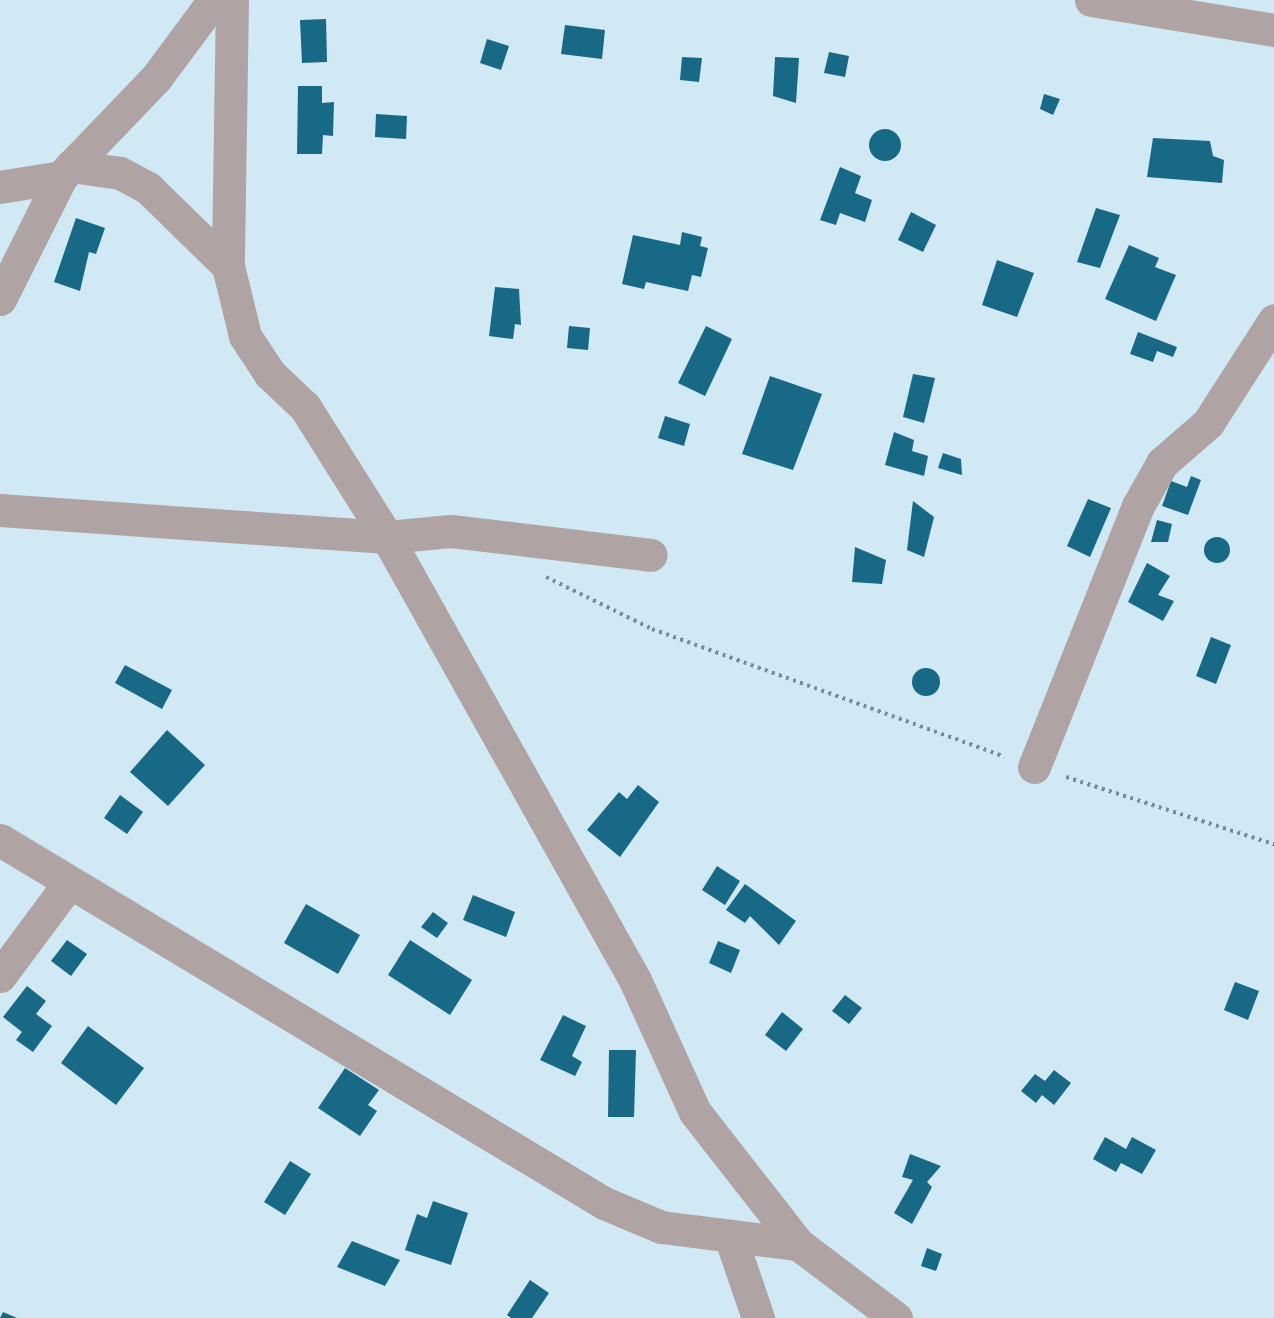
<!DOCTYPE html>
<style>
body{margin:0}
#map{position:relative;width:1274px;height:1318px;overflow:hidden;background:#d1e9f4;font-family:Lato,sans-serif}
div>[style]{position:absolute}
.building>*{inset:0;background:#186985}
.round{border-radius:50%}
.path>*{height:4px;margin-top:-2px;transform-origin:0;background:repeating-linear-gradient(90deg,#7a8b93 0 3px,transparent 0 7.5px)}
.minor>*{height:33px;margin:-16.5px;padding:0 16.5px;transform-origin:16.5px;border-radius:16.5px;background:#afa3a4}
span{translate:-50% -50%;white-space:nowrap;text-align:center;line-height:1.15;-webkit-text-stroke:6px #e2f5fe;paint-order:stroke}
</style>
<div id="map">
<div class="building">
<i style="clip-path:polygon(326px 19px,327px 62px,302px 63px,300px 20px)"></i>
<i style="clip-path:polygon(565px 25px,605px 30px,602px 59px,561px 54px)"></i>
<i style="clip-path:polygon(487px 39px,509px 46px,501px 70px,480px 63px)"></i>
<i style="clip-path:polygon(829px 52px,849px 56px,845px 77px,824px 73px)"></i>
<i style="clip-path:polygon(682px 57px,702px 58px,699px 82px,680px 80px)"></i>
<i style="clip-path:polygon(775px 57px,799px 58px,796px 103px,773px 96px)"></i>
<i style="clip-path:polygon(298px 86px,322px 86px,322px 103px,334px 102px,333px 136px,323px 135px,322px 154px,297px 154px)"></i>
<i style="clip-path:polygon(1044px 94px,1060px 99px,1053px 115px,1040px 109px)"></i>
<i style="clip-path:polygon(376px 114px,407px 116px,406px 139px,375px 137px)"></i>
<i class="round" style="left:869px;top:129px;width:32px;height:32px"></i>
<i style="clip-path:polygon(1153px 138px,1210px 141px,1213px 156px,1224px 160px,1222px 183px,1147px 177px)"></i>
<i style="clip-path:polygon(840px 167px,861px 176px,855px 193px,872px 200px,865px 222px,840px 213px,836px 225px,820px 220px)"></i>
<i style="clip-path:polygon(1096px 208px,1120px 215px,1100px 268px,1077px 262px)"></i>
<i style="clip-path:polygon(911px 212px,936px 225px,923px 252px,898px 240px)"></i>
<i style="clip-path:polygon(76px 218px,105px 228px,96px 254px,89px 252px,80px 291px,54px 282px)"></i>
<i style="clip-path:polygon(682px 232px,702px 237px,700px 246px,708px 248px,701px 277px,692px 275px,688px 291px,646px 282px,644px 289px,622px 284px,633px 235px,680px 245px)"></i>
<i style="clip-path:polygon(1129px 245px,1159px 258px,1155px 267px,1176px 275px,1156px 321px,1105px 299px)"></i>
<i style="clip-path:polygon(997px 260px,1034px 273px,1017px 317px,982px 305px)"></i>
<i style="clip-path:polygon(495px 287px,519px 289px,521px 325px,515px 324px,513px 339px,489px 336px)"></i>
<i style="clip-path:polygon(569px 326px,590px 328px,588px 350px,567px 348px)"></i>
<i style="clip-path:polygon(706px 326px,732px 339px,705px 396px,678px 383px)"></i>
<i style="clip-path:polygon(1138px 332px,1177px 347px,1173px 357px,1157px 351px,1153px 362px,1130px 354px)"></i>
<i style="clip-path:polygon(913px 374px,935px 378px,924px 423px,903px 417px)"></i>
<i style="clip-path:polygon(770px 376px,822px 394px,793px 470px,742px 454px)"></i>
<i style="clip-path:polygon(665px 416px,690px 424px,684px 446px,658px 438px)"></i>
<i style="clip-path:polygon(894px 432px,914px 440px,912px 451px,928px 456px,924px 476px,885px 465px)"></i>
<i style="clip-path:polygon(943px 453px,961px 459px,962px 475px,938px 468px)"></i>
<i style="clip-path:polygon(1191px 476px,1201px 480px,1188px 515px,1162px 506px,1171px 481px,1187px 487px)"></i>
<i style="clip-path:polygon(1088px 499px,1111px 508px,1090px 557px,1067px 546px)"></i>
<i style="clip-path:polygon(913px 501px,934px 517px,924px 557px,907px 550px)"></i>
<i style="clip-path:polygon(1157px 520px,1172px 524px,1168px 542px,1151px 542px)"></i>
<i class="round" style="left:1204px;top:537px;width:26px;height:26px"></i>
<i style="clip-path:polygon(855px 547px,886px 560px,882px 584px,852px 582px)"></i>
<i style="clip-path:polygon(1147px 563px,1170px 576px,1158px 595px,1174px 601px,1163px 621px,1128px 602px)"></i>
<i style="clip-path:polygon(1211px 637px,1231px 645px,1216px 684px,1196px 676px)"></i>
<i style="clip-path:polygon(125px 665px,172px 690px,162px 709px,115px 683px)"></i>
<i class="round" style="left:912px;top:668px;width:28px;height:28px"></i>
<i style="clip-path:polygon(167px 730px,205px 765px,168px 806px,130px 772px)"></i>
<i style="clip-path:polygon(638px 785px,659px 802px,620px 857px,587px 830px,619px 792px,627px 799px)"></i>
<i style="clip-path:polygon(120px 795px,143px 812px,127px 834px,104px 818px)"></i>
<i style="clip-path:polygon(717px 866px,740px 881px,725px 905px,702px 890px)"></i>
<i style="clip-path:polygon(745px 884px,796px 921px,779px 945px,750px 916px,745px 923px,726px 910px)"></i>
<i style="clip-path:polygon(473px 895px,515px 912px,506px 937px,463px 920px)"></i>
<i style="clip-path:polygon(306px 904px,360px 935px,338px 974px,284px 943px)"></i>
<i style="clip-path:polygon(433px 912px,448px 923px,437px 938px,421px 927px)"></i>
<i style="clip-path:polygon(67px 940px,87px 954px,71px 976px,51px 961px)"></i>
<i style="clip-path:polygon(410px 940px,472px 980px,450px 1015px,388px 975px)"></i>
<i style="clip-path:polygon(718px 941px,740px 950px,731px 973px,709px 963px)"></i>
<i style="clip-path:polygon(1235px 982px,1259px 991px,1248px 1020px,1224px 1010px)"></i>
<i style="clip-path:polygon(27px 986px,46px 1001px,36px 1014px,52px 1026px,33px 1052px,16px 1040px,22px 1032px,3px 1017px)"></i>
<i style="clip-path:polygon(845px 995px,862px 1008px,849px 1024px,832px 1011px)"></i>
<i style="clip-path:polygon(782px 1012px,803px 1029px,786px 1051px,765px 1035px)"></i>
<i style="clip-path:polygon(563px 1015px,586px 1026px,572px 1056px,582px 1062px,575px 1076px,540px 1060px)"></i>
<i style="clip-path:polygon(88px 1026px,144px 1068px,116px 1105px,61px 1063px)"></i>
<i style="clip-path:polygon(609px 1050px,636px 1050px,634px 1117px,608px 1117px)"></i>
<i style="clip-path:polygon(345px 1068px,379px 1090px,368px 1105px,377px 1111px,360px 1136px,318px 1108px)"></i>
<i style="clip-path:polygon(1054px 1070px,1071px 1083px,1054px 1105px,1042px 1095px,1036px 1103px,1021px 1091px,1035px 1074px,1045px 1081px)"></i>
<i style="clip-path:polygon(1105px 1137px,1126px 1149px,1132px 1137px,1156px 1150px,1142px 1174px,1121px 1163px,1116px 1172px,1093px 1159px)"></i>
<i style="clip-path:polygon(910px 1154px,941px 1166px,927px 1182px,932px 1187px,912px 1224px,894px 1213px,913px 1180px,902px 1177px)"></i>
<i style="clip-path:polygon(290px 1161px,311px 1174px,285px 1215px,264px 1202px)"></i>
<i style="clip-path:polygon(433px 1201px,468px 1213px,451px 1265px,405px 1250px,417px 1214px,427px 1218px)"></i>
<i style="clip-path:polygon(352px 1241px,400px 1260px,385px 1286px,337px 1267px)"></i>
<i style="clip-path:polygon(927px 1248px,942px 1254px,936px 1271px,921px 1266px)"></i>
<i style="clip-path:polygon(530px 1280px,549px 1293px,532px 1318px,511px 1318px,507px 1315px)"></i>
<i style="clip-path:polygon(3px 1312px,17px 1318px,0 1318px)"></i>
</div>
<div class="path">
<i style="left:546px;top:577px;width:118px;rotate:26.1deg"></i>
<i style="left:652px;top:629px;width:375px;rotate:19.9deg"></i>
<i style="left:1066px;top:777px;width:219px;rotate:17.9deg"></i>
</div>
<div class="minor">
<i style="left:232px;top:0;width:266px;rotate:90.9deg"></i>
<i style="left:228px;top:266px;width:72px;rotate:76.3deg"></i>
<i style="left:245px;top:336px;width:45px;rotate:56.7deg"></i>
<i style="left:270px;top:374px;width:48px;rotate:43.3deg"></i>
<i style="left:305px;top:407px;width:154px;rotate:57.8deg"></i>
<i style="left:387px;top:537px;width:508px;rotate:60.76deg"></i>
<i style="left:635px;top:980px;width:145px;rotate:65.6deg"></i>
<i style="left:695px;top:1112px;width:167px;rotate:52deg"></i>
<i style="left:1091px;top:0;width:185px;rotate:9.3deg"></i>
<i style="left:71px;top:166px;width:49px;rotate:8.1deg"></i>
<i style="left:120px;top:173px;width:32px;rotate:28deg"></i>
<i style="left:148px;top:188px;width:112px;rotate:44.3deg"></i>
<i style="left:0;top:187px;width:62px;rotate:-9.3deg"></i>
<i style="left:0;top:299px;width:136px;rotate:-63.4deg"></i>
<i style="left:61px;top:177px;width:137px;rotate:-46.2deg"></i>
<i style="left:156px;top:78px;width:97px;rotate:-53.4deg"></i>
<i style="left:0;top:510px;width:388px;rotate:4deg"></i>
<i style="left:387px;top:537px;width:64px;rotate:-5.4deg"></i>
<i style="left:451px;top:531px;width:201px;rotate:6.8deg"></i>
<i style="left:1034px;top:767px;width:281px;rotate:-68.3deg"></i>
<i style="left:1138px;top:506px;width:49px;rotate:-60.8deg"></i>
<i style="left:1162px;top:463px;width:61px;rotate:-41deg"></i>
<i style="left:1208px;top:423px;width:122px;rotate:-57.3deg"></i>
<i style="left:0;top:840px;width:705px;rotate:31.01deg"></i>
<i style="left:604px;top:1203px;width:62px;rotate:22.8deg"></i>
<i style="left:661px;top:1227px;width:138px;rotate:7.1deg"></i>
<i style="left:798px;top:1244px;width:123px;rotate:37.1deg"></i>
<i style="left:0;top:976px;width:116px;rotate:-53.4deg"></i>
<i style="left:730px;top:1236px;width:87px;rotate:71.1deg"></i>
</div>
</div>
